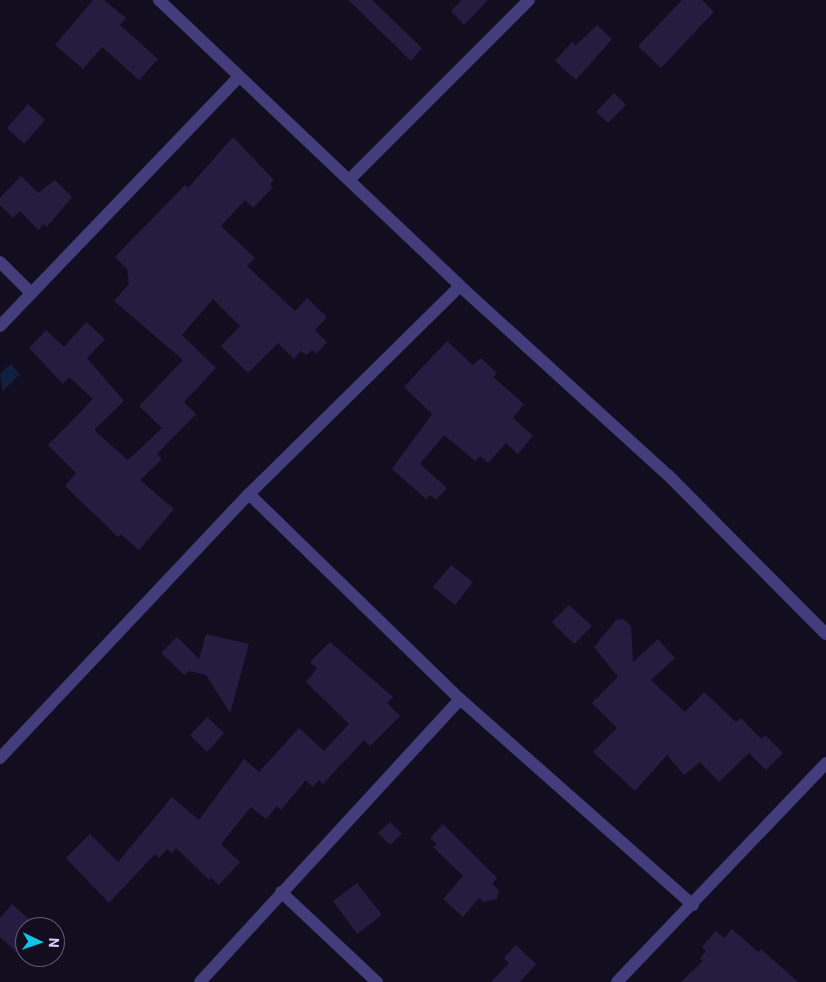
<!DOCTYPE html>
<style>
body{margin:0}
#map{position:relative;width:826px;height:982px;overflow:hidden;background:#120e20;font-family:Roboto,sans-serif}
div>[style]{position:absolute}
.water>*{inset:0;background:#112041}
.building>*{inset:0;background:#251c3f}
.minor>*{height:12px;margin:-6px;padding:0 6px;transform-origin:6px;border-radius:6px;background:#433d7b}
span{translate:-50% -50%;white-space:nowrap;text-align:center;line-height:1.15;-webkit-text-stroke:4.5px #120e20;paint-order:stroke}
.north{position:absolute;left:15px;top:917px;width:50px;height:50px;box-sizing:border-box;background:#120e20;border:1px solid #615c78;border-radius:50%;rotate:93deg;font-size:14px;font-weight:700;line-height:20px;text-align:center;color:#d8d0fc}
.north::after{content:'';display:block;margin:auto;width:18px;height:22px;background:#10c3e7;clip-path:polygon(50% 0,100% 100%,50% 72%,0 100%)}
</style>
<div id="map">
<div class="water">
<i style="clip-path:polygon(11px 364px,20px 374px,3px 391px,0 374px)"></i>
</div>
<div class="building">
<i style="clip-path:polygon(93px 0,104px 0,126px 18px,120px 25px,158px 59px,139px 80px,102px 47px,83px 69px,55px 45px)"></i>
<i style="clip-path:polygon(348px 0,372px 0,422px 48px,411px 61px)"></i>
<i style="clip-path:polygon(462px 0,488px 0,464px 25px,451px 11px)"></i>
<i style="clip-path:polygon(682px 0,702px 0,714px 12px,661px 68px,638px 46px)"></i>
<i style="clip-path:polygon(597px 25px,612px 39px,576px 80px,555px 61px,572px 42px,576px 45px)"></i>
<i style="clip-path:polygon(614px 93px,626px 105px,608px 123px,596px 112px)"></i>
<i style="clip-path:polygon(28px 104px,45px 120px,24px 144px,7px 128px)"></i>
<i style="clip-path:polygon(233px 137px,274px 180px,270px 184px,273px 187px,253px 208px,245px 200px,221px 226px,255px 258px,247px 266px,295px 311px,307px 298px,327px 317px,315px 330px,327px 342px,316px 354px,312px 350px,306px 355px,301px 351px,294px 359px,278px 343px,248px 373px,221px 346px,240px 326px,213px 299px,182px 335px,216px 368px,184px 402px,196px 414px,157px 454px,162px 459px,140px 480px,174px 509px,139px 550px,121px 534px,118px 537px,65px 486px,76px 473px,48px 445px,93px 399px,69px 377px,63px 384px,29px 348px,46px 330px,64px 347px,86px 322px,105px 339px,87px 358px,124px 401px,95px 429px,96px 432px,128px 460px,162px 428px,139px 406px,183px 360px,114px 301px,129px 284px,127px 269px,115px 257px,185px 185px,188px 188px)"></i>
<i style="clip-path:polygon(21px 176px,38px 193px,55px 180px,72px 197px,47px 227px,44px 224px,38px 230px,20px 211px,13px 218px,0 205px,0 198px)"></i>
<i style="clip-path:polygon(447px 341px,473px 365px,481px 358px,497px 373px,493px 377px,524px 404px,513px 418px,533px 436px,518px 454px,506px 443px,488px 463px,480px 456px,475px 461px,444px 435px,420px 464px,447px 488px,436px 500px,430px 495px,426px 499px,392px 469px,432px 414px,404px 387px)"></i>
<i style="clip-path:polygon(451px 565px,473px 582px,455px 605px,433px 587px)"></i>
<i style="clip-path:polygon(569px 605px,592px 626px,574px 644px,552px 622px)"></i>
<i style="clip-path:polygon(623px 619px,631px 626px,633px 662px,658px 639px,675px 658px,651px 680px,685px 712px,704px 692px,736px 722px,741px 718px,761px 739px,765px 735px,783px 753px,766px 770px,749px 753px,719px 782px,700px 762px,684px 775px,667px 755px,635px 791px,593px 752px,617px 728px,592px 703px,618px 677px,594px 647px,616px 620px)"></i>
<i style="clip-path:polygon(206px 634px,249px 644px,230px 713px,206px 675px,189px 671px,184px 675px,161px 653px,177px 637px,199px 659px)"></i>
<i style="clip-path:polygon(330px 642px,393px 697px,387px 703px,400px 716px,370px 746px,364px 740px,323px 784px,319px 780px,313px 787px,306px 780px,281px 810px,277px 806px,266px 819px,251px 807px,221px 844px,240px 862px,219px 885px,211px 878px,209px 880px,176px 848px,172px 853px,167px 849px,159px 858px,155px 854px,109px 903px,66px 858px,90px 834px,118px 862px,172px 797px,199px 820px,244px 759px,259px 772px,299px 728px,324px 751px,349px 724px,306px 682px,317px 668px,310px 662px)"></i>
<i style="clip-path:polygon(207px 717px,224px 733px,207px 752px,190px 735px)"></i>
<i style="clip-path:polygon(390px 822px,402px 834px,390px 845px,378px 833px)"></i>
<i style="clip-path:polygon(443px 824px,497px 878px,492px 884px,499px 890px,497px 899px,484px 902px,479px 898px,463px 917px,443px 899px,463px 876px,433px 847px,437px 844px,430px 838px)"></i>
<i style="clip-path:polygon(357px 883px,382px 915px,357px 934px,333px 901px)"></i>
<i style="clip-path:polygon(12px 904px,38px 927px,25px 927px,25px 960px,0 937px,0 918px)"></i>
<i style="clip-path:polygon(732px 929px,758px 952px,761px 949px,798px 982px,681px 982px,703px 961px,700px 958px,706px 951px,702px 947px,716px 931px,724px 938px)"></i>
<i style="clip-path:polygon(516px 945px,536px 964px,520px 982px,491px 982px,509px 963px,504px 958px)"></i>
</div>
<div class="minor">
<i style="left:159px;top:0;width:415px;rotate:43.5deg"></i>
<i style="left:460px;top:286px;width:281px;rotate:42.3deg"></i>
<i style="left:668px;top:475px;width:224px;rotate:45.2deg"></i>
<i style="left:350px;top:179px;width:253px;rotate:-45deg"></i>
<i style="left:0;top:262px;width:44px;rotate:45deg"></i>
<i style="left:0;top:326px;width:345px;rotate:-46.2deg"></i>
<i style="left:249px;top:494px;width:294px;rotate:44.2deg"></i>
<i style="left:460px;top:699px;width:311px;rotate:41.5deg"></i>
<i style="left:0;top:758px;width:363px;rotate:-46.7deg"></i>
<i style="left:249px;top:494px;width:296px;rotate:-44.6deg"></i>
<i style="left:281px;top:892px;width:132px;rotate:43.2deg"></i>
<i style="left:200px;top:982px;width:384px;rotate:-47.4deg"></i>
<i style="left:617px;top:982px;width:303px;rotate:-46.3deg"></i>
</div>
<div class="north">N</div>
</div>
